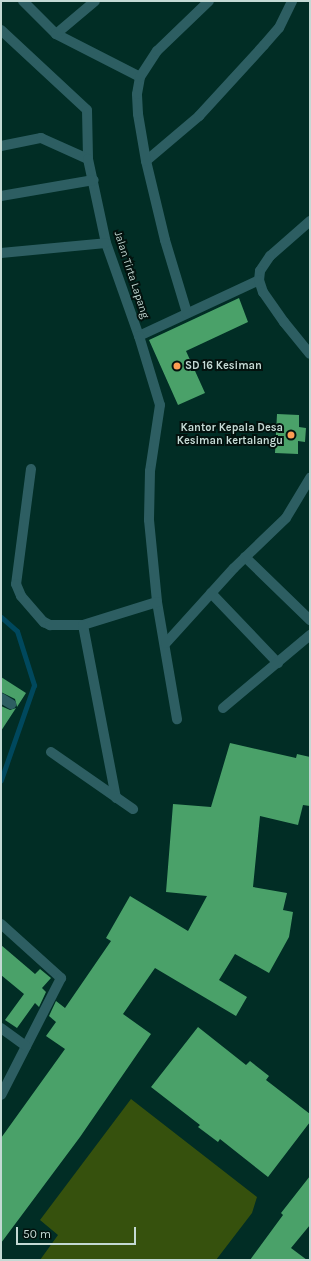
<!DOCTYPE html>
<style>
body{margin:0}
#map{position:relative;width:311px;height:1261px;overflow:hidden;background:#012d25;font-family:Karla,sans-serif}
div>[style]{position:absolute}
.green>*{inset:0;background:#36510d}
.stream>*{height:5px;margin:-2.5px;padding:0 2.5px;transform-origin:2.5px;border-radius:2.5px;background:#00485d}
.building>*{inset:0;background:#4aa169}
.minor>*{height:10px;margin:-5px;padding:0 5px;transform-origin:5px;border-radius:5px;background:#2d5e62}
.dots>*{width:11px;height:11px;translate:-50% -50%;box-sizing:border-box;border:2px solid #03120e;border-radius:50%}
span{translate:-50% -50%;white-space:nowrap;text-align:center;line-height:1.15;-webkit-text-stroke:4px #03120e;paint-order:stroke}
.street-label{font-size:11px;color:#c4d9d4}
.poi-label{font-size:11px;color:#c4d9d4;font-weight:700}
.left{translate:0 -50%;text-align:left}
.right{translate:-100% -50%;text-align:right}
.frame{position:absolute;inset:0;border:2px solid #c4d9d4;pointer-events:none}
.scale{position:absolute;left:16px;top:1227px;width:120px;height:18px;box-sizing:border-box;border:2px solid #c4d9d4;border-top:0;padding-left:5px;font-size:12px;line-height:14px;white-space:nowrap;color:#c4d9d4;-webkit-text-stroke:3px #03120e;paint-order:stroke}
</style>
<div id="map">
<div class="green">
<i style="clip-path:polygon(131px 1099px,257px 1197px,252px 1213px,216px 1260px,40px 1260px,58px 1235px,40px 1220px)"></i>
</div>
<div class="stream">
<i style="left:1px;top:617px;width:21px;rotate:41deg"></i>
<i style="left:17px;top:631px;width:57px;rotate:72.5deg"></i>
<i style="left:34px;top:685px;width:101px;rotate:109.2deg"></i>
</div>
<div class="building">
<i style="clip-path:polygon(239px 298px,248px 322px,186px 351px,205px 393px,178px 405px,149px 340px)"></i>
<i style="clip-path:polygon(277px 414px,299px 415px,299px 427px,306px 428px,305px 442px,298px 441px,298px 454px,275px 453px)"></i>
<i style="clip-path:polygon(1px 677px,26px 693px,17px 707px,15px 699px,1px 692px)"></i>
<i style="clip-path:polygon(1px 706px,10px 710px,16px 708px,1px 731px)"></i>
<i style="clip-path:polygon(230px 743px,296px 758px,297px 754px,310px 757px,310px 806px,303px 805px,298px 825px,260px 816px,253px 887px,287px 893px,283px 910px,293px 912px,289px 937px,269px 973px,235px 954px,219px 980px,247px 997px,236px 1016px,155px 968px,123px 1014px,151px 1034px,80px 1137px,1px 1243px,1px 1138px,65px 1049px,46px 1036px,56px 1022px,49px 1016px,56px 1001px,65px 1008px,111px 941px,106px 938px,130px 896px,188px 931px,207px 896px,166px 892px,173px 804px,211px 807px)"></i>
<i style="clip-path:polygon(1px 945px,35px 974px,40px 969px,51px 978px,42px 988px,46px 992px,39px 1007px,35px 1003px,17px 1028px,5px 1020px,24px 994px,1px 975px)"></i>
<i style="clip-path:polygon(198px 1027px,246px 1065px,250px 1061px,269px 1076px,266px 1080px,310px 1114px,310px 1122px,268px 1177px,220px 1139px,218px 1142px,198px 1127px,200px 1125px,151px 1087px)"></i>
<i style="clip-path:polygon(310px 1176px,310px 1225px,291px 1248px,307px 1260px,250px 1260px,283px 1215px,281px 1213px)"></i>
</div>
<div class="minor">
<i style="left:23px;top:1px;width:47px;rotate:45deg"></i>
<i style="left:56px;top:34px;width:94px;rotate:27.1deg"></i>
<i style="left:1px;top:30px;width:117px;rotate:42.9deg"></i>
<i style="left:87px;top:110px;width:49px;rotate:88.8deg"></i>
<i style="left:56px;top:34px;width:51px;rotate:-40.2deg"></i>
<i style="left:1px;top:146px;width:41px;rotate:-11.3deg"></i>
<i style="left:41px;top:138px;width:51px;rotate:24.1deg"></i>
<i style="left:88px;top:159px;width:86px;rotate:77.9deg"></i>
<i style="left:106px;top:243px;width:99px;rotate:70.5deg"></i>
<i style="left:139px;top:336px;width:132px;rotate:-25deg"></i>
<i style="left:146px;top:161px;width:70px;rotate:-40.3deg"></i>
<i style="left:199px;top:116px;width:96px;rotate:-47.5deg"></i>
<i style="left:264px;top:45px;width:23px;rotate:-49deg"></i>
<i style="left:279px;top:28px;width:30px;rotate:-64deg"></i>
<i style="left:1px;top:196px;width:94px;rotate:-9.8deg"></i>
<i style="left:310px;top:221px;width:53px;rotate:138.8deg"></i>
<i style="left:270px;top:256px;width:18px;rotate:124deg"></i>
<i style="left:260px;top:271px;width:9px;rotate:96deg"></i>
<i style="left:259px;top:280px;width:13px;rotate:72deg"></i>
<i style="left:263px;top:292px;width:37px;rotate:55deg"></i>
<i style="left:284px;top:322px;width:41px;rotate:50.9deg"></i>
<i style="left:1px;top:253px;width:105px;rotate:-5.4deg"></i>
<i style="left:187px;top:313px;width:76px;rotate:-106.8deg"></i>
<i style="left:165px;top:240px;width:81px;rotate:-103.5deg"></i>
<i style="left:146px;top:161px;width:48px;rotate:-99.7deg"></i>
<i style="left:138px;top:114px;width:20px;rotate:-93deg"></i>
<i style="left:137px;top:94px;width:17px;rotate:-80deg"></i>
<i style="left:140px;top:77px;width:31px;rotate:-57deg"></i>
<i style="left:157px;top:51px;width:72px;rotate:-43.9deg"></i>
<i style="left:139px;top:336px;width:72px;rotate:73.1deg"></i>
<i style="left:160px;top:405px;width:67px;rotate:98.6deg"></i>
<i style="left:150px;top:471px;width:49px;rotate:91.2deg"></i>
<i style="left:149px;top:520px;width:82px;rotate:84.4deg"></i>
<i style="left:157px;top:602px;width:119px;rotate:80.3deg"></i>
<i style="left:31px;top:469px;width:116px;rotate:97.4deg"></i>
<i style="left:16px;top:584px;width:13px;rotate:67deg"></i>
<i style="left:21px;top:596px;width:35px;rotate:49deg"></i>
<i style="left:44px;top:622px;width:7px;rotate:27deg"></i>
<i style="left:50px;top:625px;width:33px"></i>
<i style="left:83px;top:625px;width:77px;rotate:-17.3deg"></i>
<i style="left:245px;top:557px;width:91px;rotate:44.1deg"></i>
<i style="left:211px;top:593px;width:97px;rotate:46.3deg"></i>
<i style="left:83px;top:625px;width:176px;rotate:79.2deg"></i>
<i style="left:166px;top:643px;width:101px;rotate:-47.8deg"></i>
<i style="left:234px;top:568px;width:72px;rotate:-43.9deg"></i>
<i style="left:286px;top:518px;width:47px;rotate:-59deg"></i>
<i style="left:1px;top:698px;width:12px;rotate:31deg"></i>
<i style="left:223px;top:708px;width:114px;rotate:-40deg"></i>
<i style="left:51px;top:752px;width:100px;rotate:34.8deg"></i>
<i style="left:1px;top:924px;width:81px;rotate:42deg"></i>
<i style="left:61px;top:978px;width:131px;rotate:117.1deg"></i>
<i style="left:1px;top:1028px;width:31px;rotate:36deg"></i>
</div>
<div class="dots">
<i style="left:177px;top:366px;background:#fc9d53"></i>
<i style="left:291px;top:435px;background:#fc9d53"></i>
</div>
<div class="street-label">
<span style="left:131px;top:275px;rotate:72deg">Jalan Tirta Lapang</span>
</div>
<div class="poi-label">
<span class="left" style="left:185px;top:366px">SD 16 Kesiman</span>
<span class="right" style="left:283px;top:435px">Kantor Kepala Desa<br>Kesiman kertalangu</span>
</div>
<div class="frame"></div>
<div class="scale">50 m</div>
</div>
